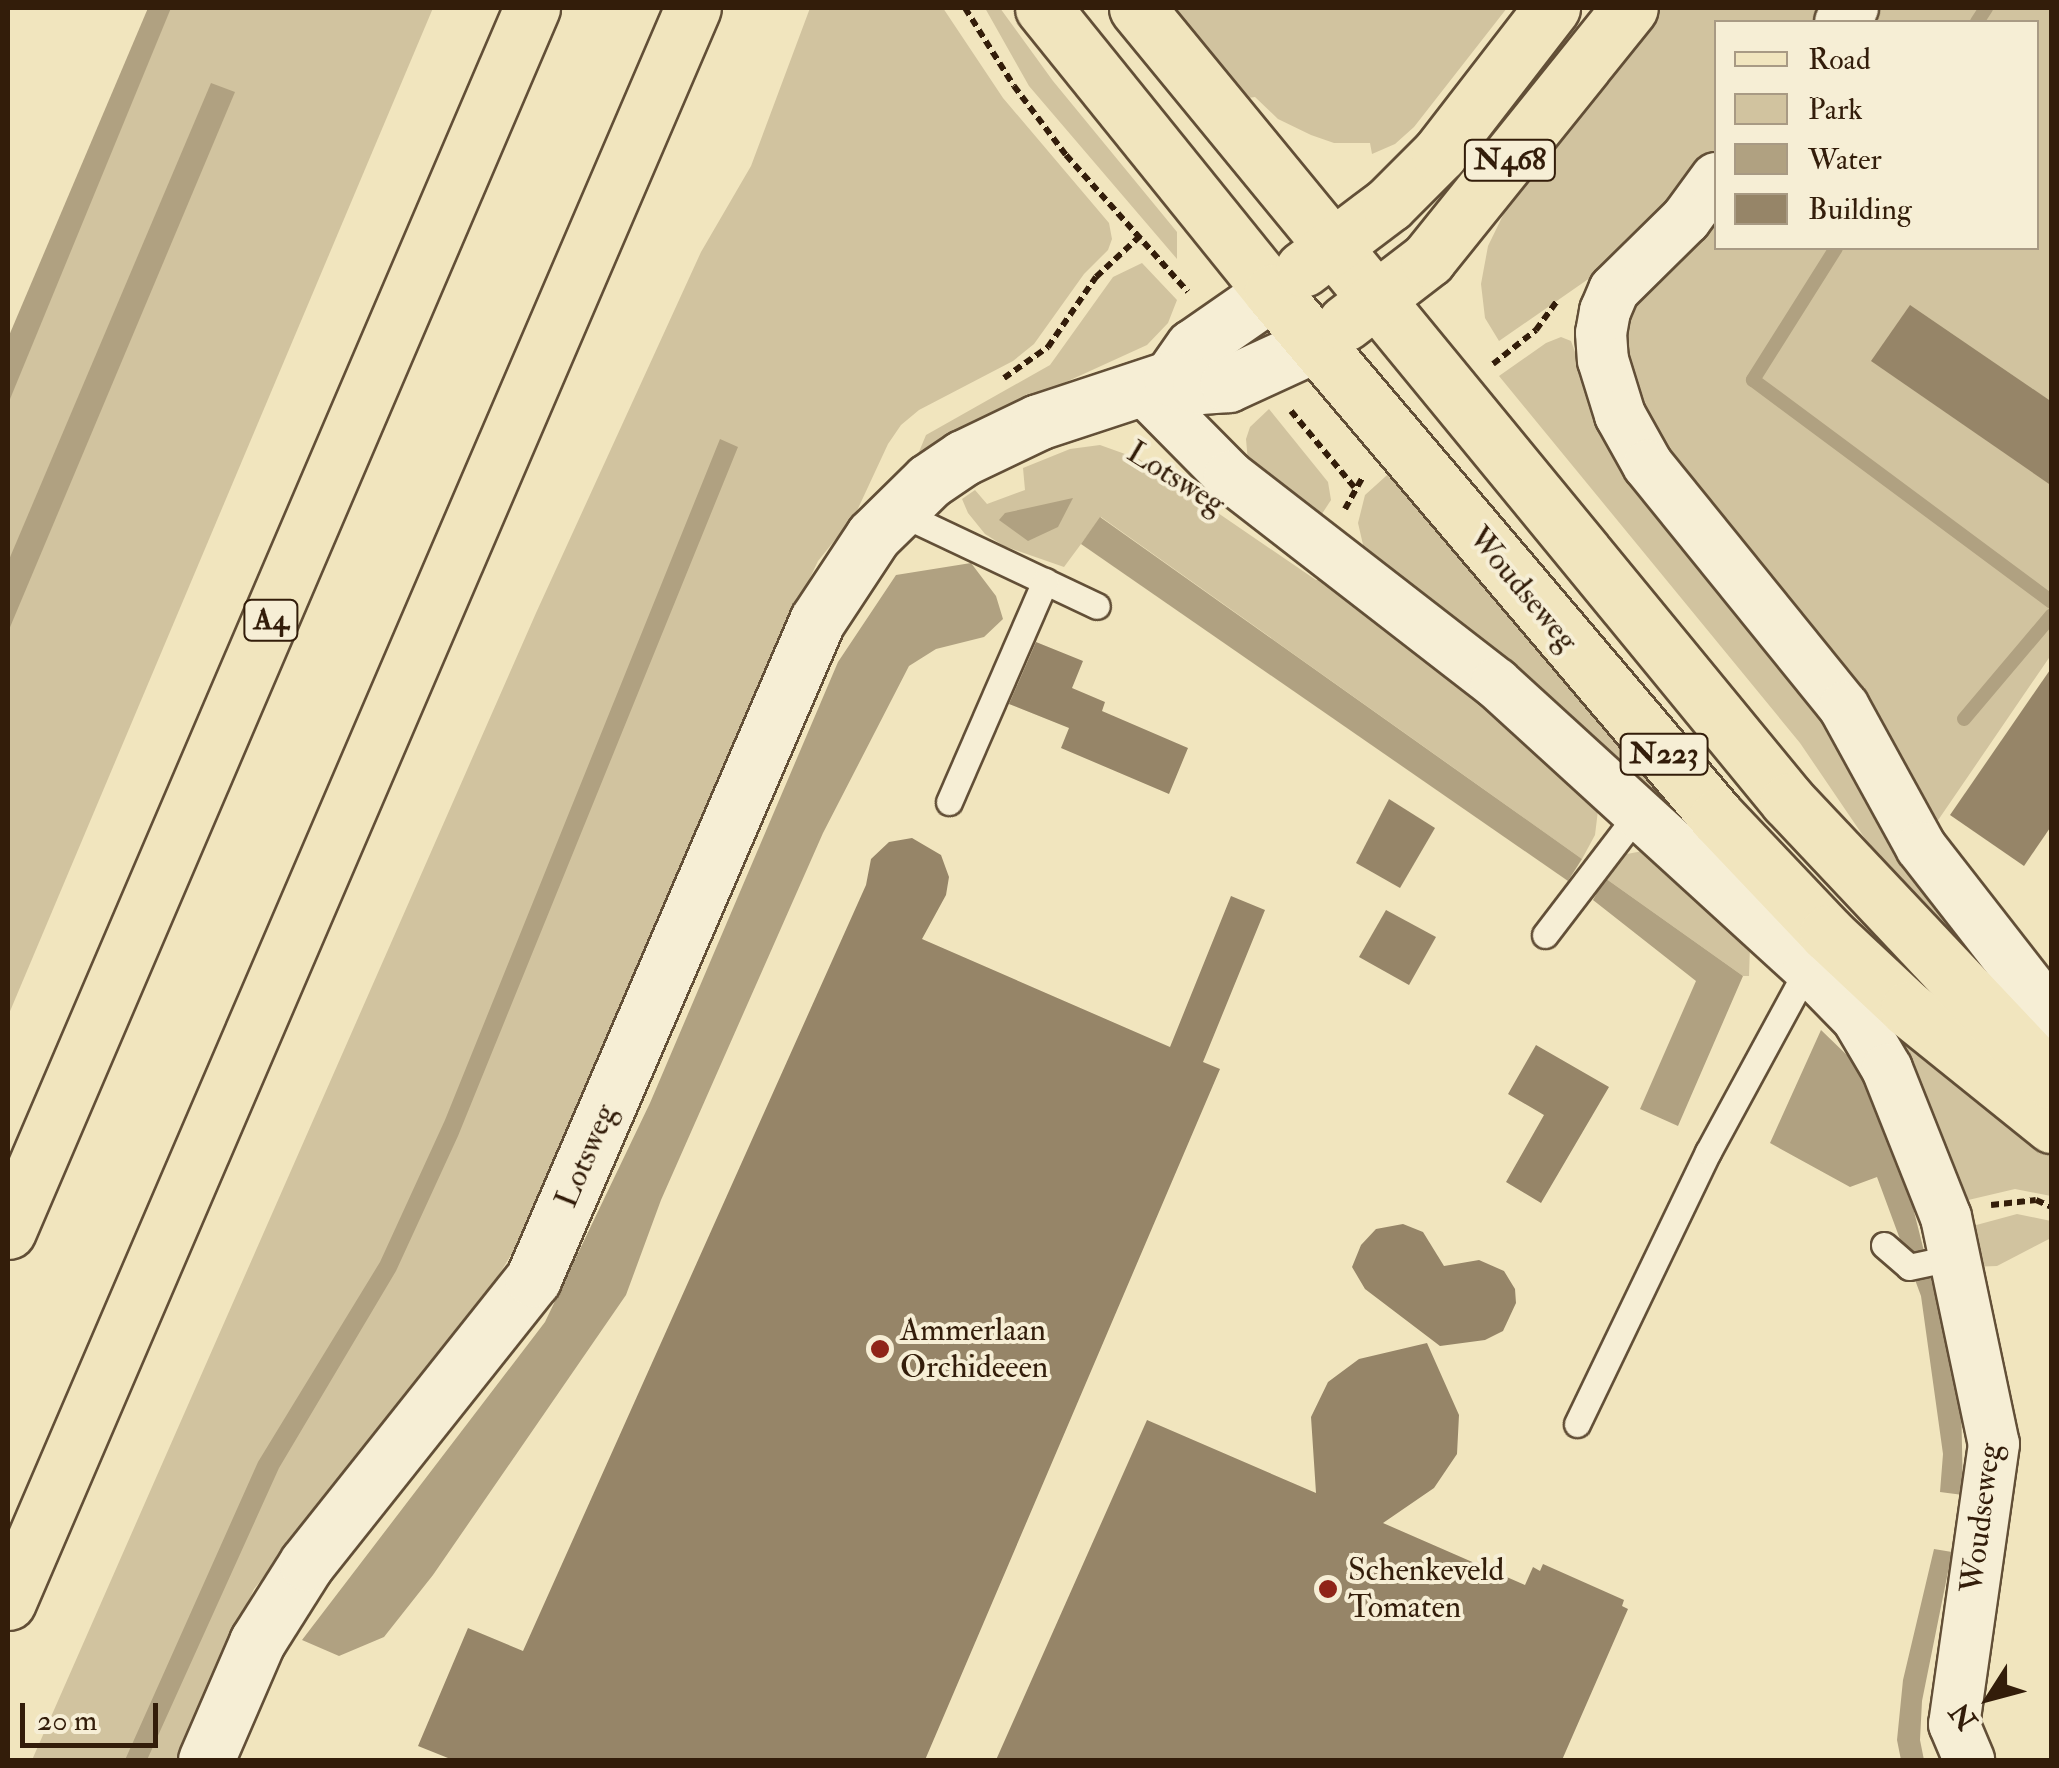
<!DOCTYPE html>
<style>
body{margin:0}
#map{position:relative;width:2059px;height:1768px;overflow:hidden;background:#f1e5be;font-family:"IM FELL Double Pica",serif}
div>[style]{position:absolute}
.green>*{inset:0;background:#d1c39f}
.water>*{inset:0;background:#b0a181}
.stream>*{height:14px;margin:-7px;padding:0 7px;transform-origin:7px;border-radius:7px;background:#b0a181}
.building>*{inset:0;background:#968568}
.path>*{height:6px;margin-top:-3px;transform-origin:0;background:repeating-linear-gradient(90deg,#331d0a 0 8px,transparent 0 13px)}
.roads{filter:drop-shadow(2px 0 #624f37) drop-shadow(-2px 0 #624f37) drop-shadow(0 2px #624f37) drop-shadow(0 -2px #624f37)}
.lane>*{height:25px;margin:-12.5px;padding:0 12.5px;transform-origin:12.5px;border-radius:12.5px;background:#f6eed5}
.street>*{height:50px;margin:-25px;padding:0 25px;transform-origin:25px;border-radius:25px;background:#f6eed5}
.secondary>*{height:55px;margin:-27.5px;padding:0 27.5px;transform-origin:27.5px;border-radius:27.5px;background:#f6eed5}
.primary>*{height:55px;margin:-27.5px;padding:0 27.5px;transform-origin:27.5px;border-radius:27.5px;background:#f1e5be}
.highway>*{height:55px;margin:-27.5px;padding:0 27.5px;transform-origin:27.5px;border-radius:27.5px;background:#f1e5be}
.dots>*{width:28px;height:28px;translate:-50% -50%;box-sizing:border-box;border:5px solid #f6eed5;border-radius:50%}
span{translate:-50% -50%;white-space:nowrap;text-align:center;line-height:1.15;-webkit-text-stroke:8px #f6eed5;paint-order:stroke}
.shield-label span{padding:2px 8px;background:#f6eed5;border:2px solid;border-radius:8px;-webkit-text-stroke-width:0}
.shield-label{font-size:30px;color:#331d0a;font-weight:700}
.street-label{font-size:32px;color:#331d0a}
.poi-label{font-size:32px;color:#331d0a}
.left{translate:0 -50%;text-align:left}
.frame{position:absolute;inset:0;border:10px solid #331d0a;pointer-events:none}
.legend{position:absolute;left:1714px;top:20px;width:325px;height:230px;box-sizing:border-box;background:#f6eed5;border:2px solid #a89a84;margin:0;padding:12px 18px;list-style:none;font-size:30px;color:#331d0a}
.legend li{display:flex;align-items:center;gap:20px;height:50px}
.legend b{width:50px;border:2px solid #a89a84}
.north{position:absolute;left:1939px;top:1648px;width:100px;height:100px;-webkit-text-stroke:8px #f6eed5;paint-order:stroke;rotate:234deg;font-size:28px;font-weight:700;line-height:40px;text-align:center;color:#331d0a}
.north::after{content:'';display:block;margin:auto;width:35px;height:45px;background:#331d0a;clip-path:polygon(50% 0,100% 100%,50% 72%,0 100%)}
.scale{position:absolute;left:20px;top:1703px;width:138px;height:45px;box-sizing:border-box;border:5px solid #331d0a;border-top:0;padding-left:12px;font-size:30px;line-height:35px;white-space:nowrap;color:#331d0a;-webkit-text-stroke:8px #f6eed5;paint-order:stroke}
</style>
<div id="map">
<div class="green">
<i style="clip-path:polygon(162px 8px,433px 8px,8px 1016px,8px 374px)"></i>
<i style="clip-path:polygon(810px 8px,943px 8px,1003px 98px,1109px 223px,1112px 239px,1108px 250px,1084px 274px,1034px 344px,1013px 361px,919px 410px,901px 425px,888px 444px,855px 515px,818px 561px,800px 599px,554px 1185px,476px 1312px,254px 1589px,176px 1760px,32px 1760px,536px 613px,701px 252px,751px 166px)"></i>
<i style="clip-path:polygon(985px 8px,1000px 8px,1053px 81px,1177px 232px,1177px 259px,1029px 86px)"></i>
<i style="clip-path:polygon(1168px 8px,1507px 8px,1414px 127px,1395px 144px,1372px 154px,1370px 143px,1334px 143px,1311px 135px,1278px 119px,1255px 97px,1241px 99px)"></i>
<i style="clip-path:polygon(1652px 8px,1825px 8px,1813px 22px,1716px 22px,1716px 151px,1656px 225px,1620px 257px,1499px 341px,1485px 318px,1481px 284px,1488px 246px,1508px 205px,1502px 200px)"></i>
<i style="clip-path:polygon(1867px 8px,2051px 8px,2051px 655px,1930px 832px,1678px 473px,1628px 383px,1621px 326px,1637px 291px,1716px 207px,1716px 248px,2036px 248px,2036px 22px,1856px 22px)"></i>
<i style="clip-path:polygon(1142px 263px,1177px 300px,1168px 323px,1147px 345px,998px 413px,916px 459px,926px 435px,1050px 365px,1113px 277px)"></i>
<i style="clip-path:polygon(1561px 337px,1571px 341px,1592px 398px,1780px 650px,2051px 1040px,2051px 1069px,1902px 893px,1800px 743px,1499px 376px,1546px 343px)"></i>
<i style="clip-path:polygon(1269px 409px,1328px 482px,1331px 500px,1318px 520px,1248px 462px,1246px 439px,1250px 427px)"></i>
<i style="clip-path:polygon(1100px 445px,1139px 459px,1316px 580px,1335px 579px,1599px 802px,1595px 835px,1582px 859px,1101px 517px,1064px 567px,1004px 546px,985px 534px,968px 513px,962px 499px,975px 490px,987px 504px,1025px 490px,1023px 468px,1070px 449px)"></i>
<i style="clip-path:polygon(1396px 467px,2010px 1122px,2051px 1155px,2051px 1196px,2015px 1189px,1964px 1201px,1896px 1064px,1364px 549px,1358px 523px,1365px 495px)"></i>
<i style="clip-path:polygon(1648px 850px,1750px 944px,1749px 976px,1743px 976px,1605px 878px,1627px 854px)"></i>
<i style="clip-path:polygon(2017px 1214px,2051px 1221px,2051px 1238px,1997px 1266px,1970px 1267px,1969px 1227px)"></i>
</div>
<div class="water">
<i style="clip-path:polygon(148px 8px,171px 8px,8px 404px,8px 338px)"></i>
<i style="clip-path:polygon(211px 83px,235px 92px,8px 632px,8px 562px)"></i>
<i style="clip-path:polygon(720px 439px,738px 447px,458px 1136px,396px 1271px,279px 1468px,147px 1760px,125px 1760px,258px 1462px,380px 1262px,445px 1120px)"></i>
<i style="clip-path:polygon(1073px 498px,1058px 527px,1028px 541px,999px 520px,1005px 513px)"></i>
<i style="clip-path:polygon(1100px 517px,1582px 859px,1568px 881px,1081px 544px)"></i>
<i style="clip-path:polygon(971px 563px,996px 596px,1003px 619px,984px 637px,936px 649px,909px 666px,823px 833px,661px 1200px,626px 1295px,433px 1575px,384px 1637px,339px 1656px,302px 1640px,545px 1322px,650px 1103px,838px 662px,896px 575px)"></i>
<i style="clip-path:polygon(1605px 878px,1743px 976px,1678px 1126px,1640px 1109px,1696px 981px,1593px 900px)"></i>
<i style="clip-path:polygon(1821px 1030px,1851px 1059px,1874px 1095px,1898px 1148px,1961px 1398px,1963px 1495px,1940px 1492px,1943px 1454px,1921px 1296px,1877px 1177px,1850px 1187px,1770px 1143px)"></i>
<i style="clip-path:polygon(1934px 1549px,1952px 1552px,1922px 1701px,1920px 1740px,1924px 1760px,1901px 1760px,1897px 1740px,1903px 1680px)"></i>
</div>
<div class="stream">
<i style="left:1977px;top:22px;width:17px;rotate:-57deg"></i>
<i style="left:1836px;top:248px;width:156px;rotate:122.2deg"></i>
<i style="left:1753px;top:380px;width:372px;rotate:36.6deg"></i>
<i style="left:1964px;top:719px;width:136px;rotate:-49.8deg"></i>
</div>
<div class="building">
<i style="clip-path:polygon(1910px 305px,2052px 402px,2052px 486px,1871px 361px)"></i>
<i style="clip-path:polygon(1036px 642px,1083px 661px,1072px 688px,1105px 702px,1102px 711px,1188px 748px,1169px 794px,1061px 748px,1069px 728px,1009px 704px)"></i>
<i style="clip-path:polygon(2052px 667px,2052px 825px,2024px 866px,1950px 815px)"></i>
<i style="clip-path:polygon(1389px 799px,1435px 828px,1400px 888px,1356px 863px)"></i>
<i style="clip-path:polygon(912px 838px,941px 855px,949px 877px,946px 895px,922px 939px,1170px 1047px,1231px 896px,1265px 910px,1203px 1062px,1220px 1069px,925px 1760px,453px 1760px,418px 1746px,468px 1628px,523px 1651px,866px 885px,871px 859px,889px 842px)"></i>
<i style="clip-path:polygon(1386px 910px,1436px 937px,1409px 985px,1359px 957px)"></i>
<i style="clip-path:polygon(1536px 1045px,1609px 1087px,1541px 1203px,1506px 1182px,1544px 1115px,1508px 1094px)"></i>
<i style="clip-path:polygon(1403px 1224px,1423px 1232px,1444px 1266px,1479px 1260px,1504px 1271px,1515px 1289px,1516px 1303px,1503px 1331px,1485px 1340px,1440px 1346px,1365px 1289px,1352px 1267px,1361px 1245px,1376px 1229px)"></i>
<i style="clip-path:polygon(1427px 1343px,1459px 1415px,1457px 1454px,1434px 1488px,1383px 1523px,1525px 1585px,1533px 1567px,1540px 1571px,1543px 1564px,1624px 1600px,1622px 1606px,1628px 1609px,1562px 1760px,996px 1760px,1147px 1420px,1316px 1493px,1311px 1417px,1328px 1382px,1359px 1359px)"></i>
</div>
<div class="path">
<i style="left:965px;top:8px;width:92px;rotate:57.9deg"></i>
<i style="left:1014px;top:86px;width:86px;rotate:53deg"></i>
<i style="left:1066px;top:155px;width:183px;rotate:48.3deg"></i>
<i style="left:1493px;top:364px;width:55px;rotate:-38.3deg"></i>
<i style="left:1536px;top:330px;width:37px;rotate:-54deg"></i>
<i style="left:1004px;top:378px;width:54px;rotate:-35.2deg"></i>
<i style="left:1048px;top:347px;width:85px;rotate:-55.6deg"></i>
<i style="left:1096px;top:277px;width:60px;rotate:-43deg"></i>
<i style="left:1291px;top:411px;width:99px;rotate:50.3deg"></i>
<i style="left:1345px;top:509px;width:37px;rotate:-61deg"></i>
<i style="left:1991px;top:1205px;width:45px;rotate:-6.3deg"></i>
<i style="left:2036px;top:1200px;width:17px;rotate:24deg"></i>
</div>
<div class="roads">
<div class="lane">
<i style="left:896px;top:511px;width:222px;rotate:25.3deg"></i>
<i style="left:949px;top:802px;width:241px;rotate:-66.5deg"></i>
<i style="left:1545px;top:935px;width:155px;rotate:-52.6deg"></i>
<i style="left:1884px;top:1245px;width:33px;rotate:41deg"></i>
<i style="left:1909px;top:1267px;width:48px;rotate:-12deg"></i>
<i style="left:1577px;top:1424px;width:302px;rotate:-64.3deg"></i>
<i style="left:1708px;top:1152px;width:209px;rotate:-61.5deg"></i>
</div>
<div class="street">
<i style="left:1840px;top:22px;width:19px;rotate:-47deg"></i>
<i style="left:1716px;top:178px;width:51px;rotate:126.2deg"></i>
<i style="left:1686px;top:219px;width:101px;rotate:135.4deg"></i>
<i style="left:1614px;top:290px;width:23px;rotate:113deg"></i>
<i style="left:1605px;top:311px;width:22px;rotate:100deg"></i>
<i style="left:1601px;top:333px;width:27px;rotate:86deg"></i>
<i style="left:1603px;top:360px;width:58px;rotate:72.8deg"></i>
<i style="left:1620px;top:415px;width:57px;rotate:60.8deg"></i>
<i style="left:1648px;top:465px;width:311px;rotate:51deg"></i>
<i style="left:1844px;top:707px;width:160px;rotate:61.2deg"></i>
<i style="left:1921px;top:847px;width:213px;rotate:52.1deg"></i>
<i style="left:1141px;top:387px;width:125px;rotate:45.3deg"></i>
<i style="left:1229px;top:476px;width:338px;rotate:37.8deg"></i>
<i style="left:1496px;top:683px;width:423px;rotate:42.4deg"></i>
<i style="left:1808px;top:968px;width:70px;rotate:45.6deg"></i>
<i style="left:1857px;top:1018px;width:59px;rotate:59.5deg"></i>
<i style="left:1887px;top:1069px;width:159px;rotate:68.3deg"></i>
<i style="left:1946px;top:1217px;width:232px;rotate:78.1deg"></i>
<i style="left:1994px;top:1444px;width:283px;rotate:98.1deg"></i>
<i style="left:1954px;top:1724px;width:39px;rotate:67deg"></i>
</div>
<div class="secondary">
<i style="left:1171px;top:378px;width:38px;rotate:-55deg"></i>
<i style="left:1193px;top:347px;width:96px;rotate:-34.8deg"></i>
<i style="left:206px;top:1760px;width:129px;rotate:-66.6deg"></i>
<i style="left:257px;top:1642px;width:93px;rotate:-57.7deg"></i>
<i style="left:307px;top:1563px;width:363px;rotate:-51.5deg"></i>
<i style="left:533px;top:1279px;width:717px;rotate:-66.65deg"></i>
<i style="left:817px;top:621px;width:102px;rotate:-56.6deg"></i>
<i style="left:873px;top:536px;width:78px;rotate:-44.5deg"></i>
<i style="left:929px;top:481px;width:41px;rotate:-34.1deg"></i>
<i style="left:963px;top:458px;width:83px;rotate:-25.6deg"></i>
<i style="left:1038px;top:422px;width:140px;rotate:-18.3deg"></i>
<i style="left:1171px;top:378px;width:30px;rotate:15deg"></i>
<i style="left:1200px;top:386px;width:28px;rotate:-4deg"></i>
<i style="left:1228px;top:384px;width:96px;rotate:-24.7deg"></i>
</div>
<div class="primary">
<i style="left:1043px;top:8px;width:365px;rotate:51.1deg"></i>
<i style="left:1272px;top:292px;width:688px;rotate:49.71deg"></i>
<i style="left:1717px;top:817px;width:160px;rotate:46.5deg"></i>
<i style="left:1827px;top:933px;width:111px;rotate:43.2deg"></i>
<i style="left:1908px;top:1009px;width:185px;rotate:38.9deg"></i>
<i style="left:1137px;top:8px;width:1026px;rotate:50.62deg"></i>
<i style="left:1788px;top:801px;width:385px;rotate:46.7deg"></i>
<i style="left:1303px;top:269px;width:108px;rotate:-37.1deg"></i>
<i style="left:1389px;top:204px;width:71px;rotate:-45deg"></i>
<i style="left:1439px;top:154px;width:185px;rotate:-52.3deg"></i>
<i style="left:1345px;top:323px;width:105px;rotate:-37.6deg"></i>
<i style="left:1428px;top:259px;width:322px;rotate:-51.2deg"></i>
</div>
<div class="highway">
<i style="left:8px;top:1231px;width:1331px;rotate:-66.81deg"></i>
<i style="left:8px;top:1602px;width:1735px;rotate:-66.75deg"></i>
</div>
</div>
<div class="dots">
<i style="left:880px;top:1349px;background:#8f2418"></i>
<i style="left:1328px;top:1589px;background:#8f2418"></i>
</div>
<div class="shield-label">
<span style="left:1510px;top:160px">N468</span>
<span style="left:271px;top:620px">A4</span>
<span style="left:1664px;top:754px">N223</span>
</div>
<div class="street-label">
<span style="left:1176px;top:478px;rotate:32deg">Lotsweg</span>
<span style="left:1523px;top:589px;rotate:50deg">Woudseweg</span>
<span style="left:586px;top:1156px;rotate:-67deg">Lotsweg</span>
<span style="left:1981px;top:1518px;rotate:-83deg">Woudseweg</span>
</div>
<div class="poi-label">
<span class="left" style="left:900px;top:1349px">Ammerlaan<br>Orchideeen</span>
<span class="left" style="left:1348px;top:1589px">Schenkeveld<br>Tomaten</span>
</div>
<div class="frame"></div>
<ul class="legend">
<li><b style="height:12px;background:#f1e5be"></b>Road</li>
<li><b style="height:28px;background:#d1c39f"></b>Park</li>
<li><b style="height:28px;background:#b0a181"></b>Water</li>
<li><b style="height:28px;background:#968568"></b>Building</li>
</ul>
<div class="north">N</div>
<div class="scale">20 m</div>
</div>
